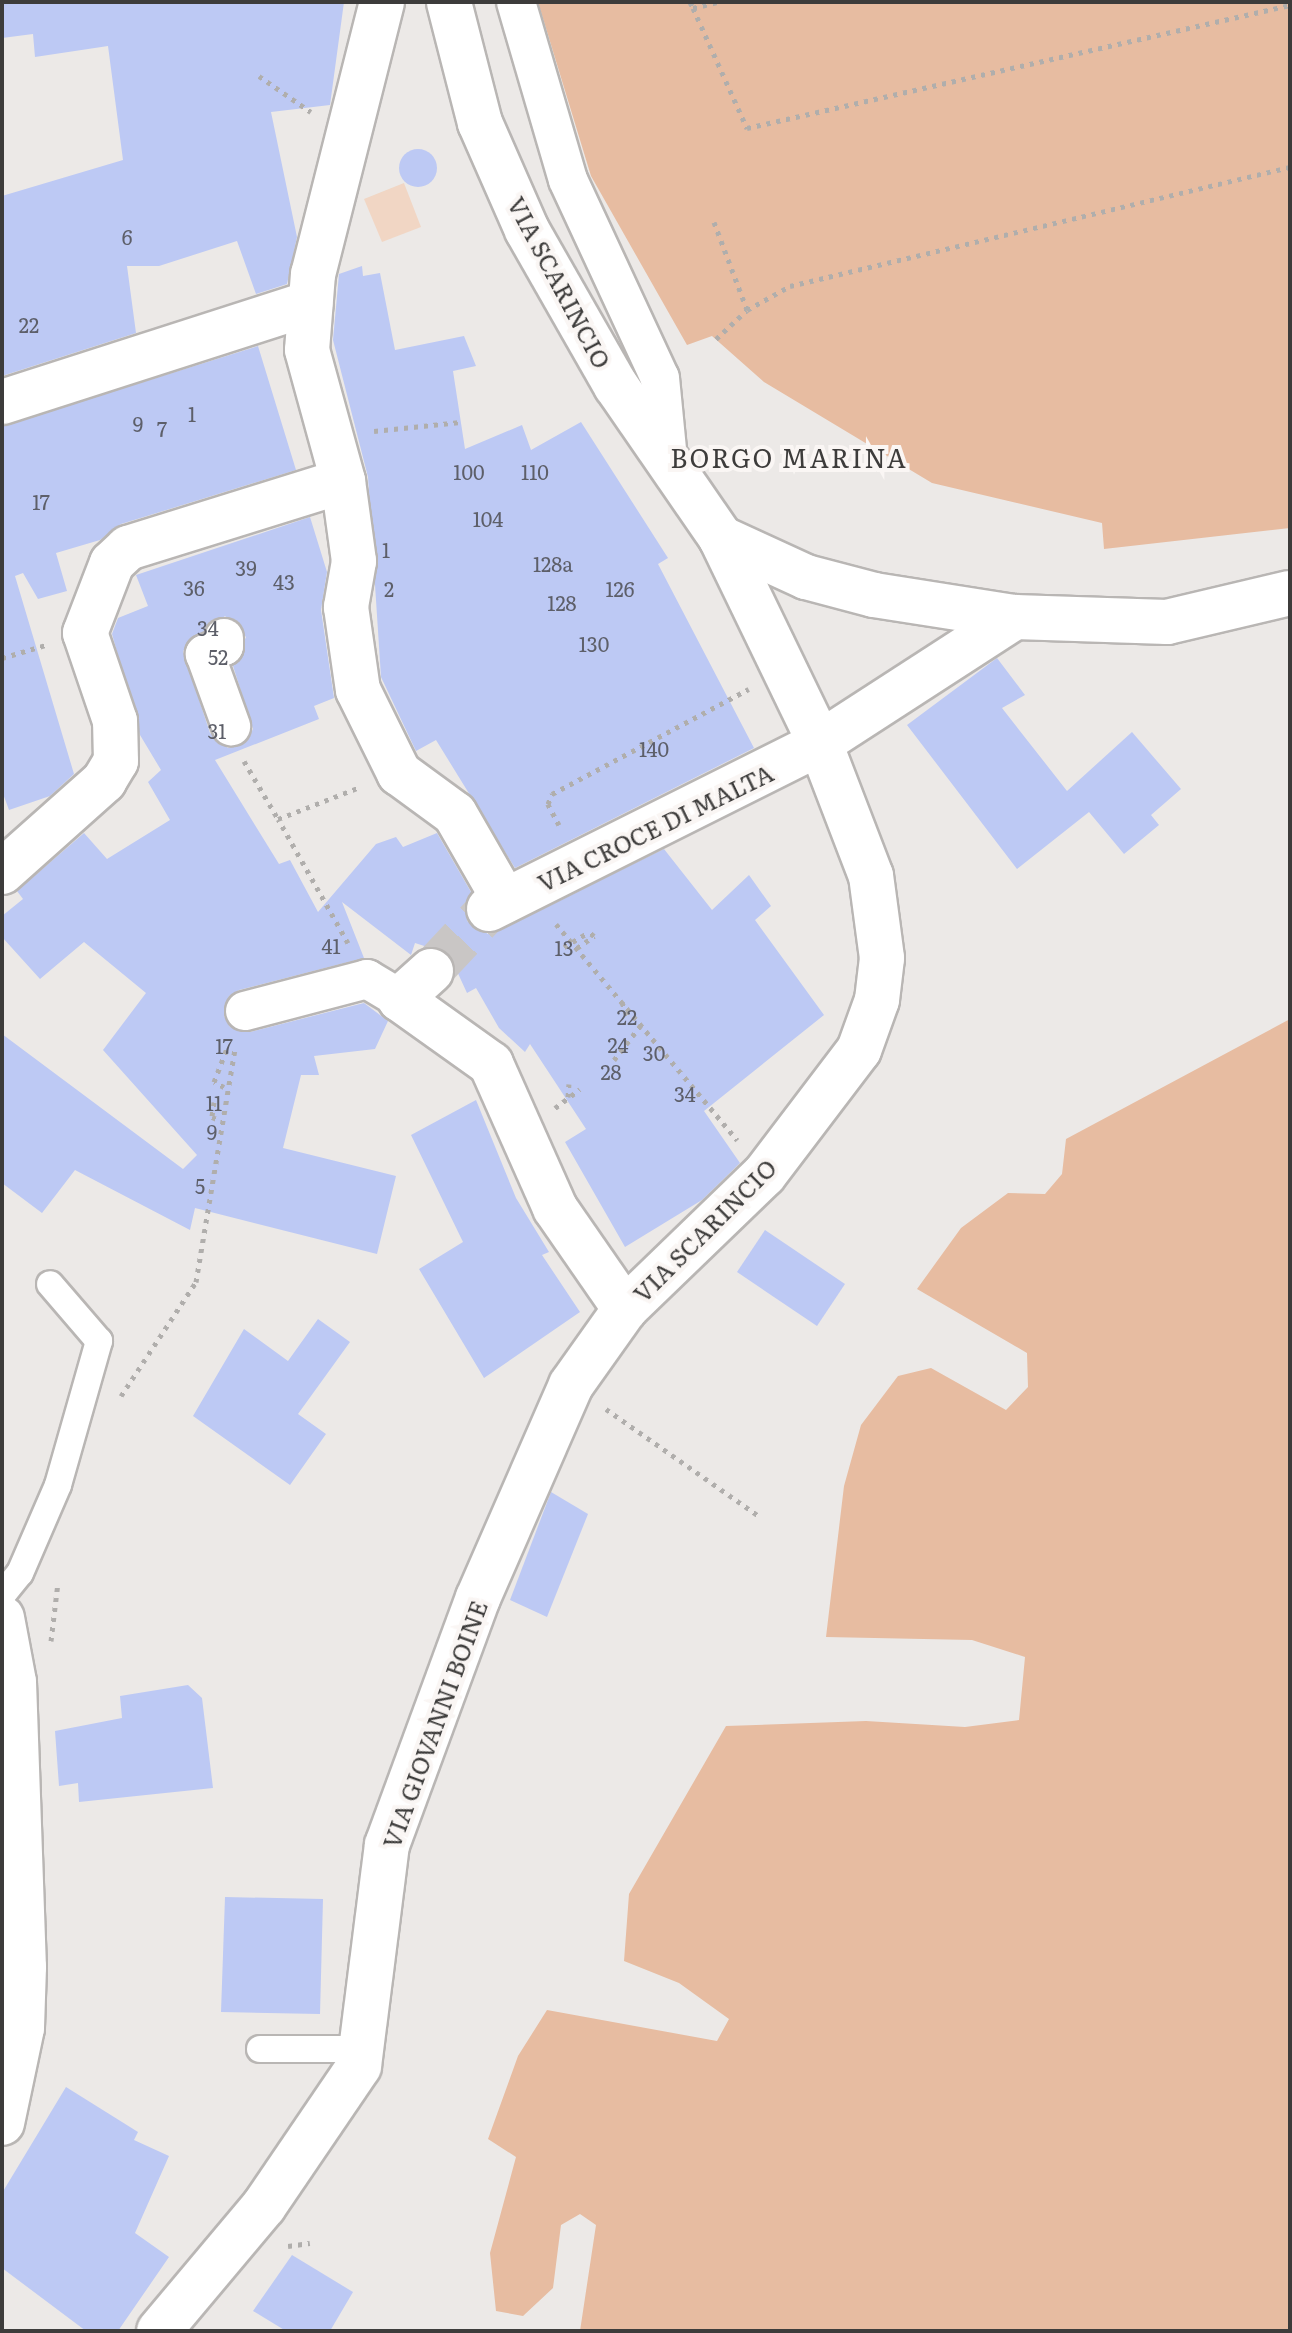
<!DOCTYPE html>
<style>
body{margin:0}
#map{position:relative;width:1292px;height:2333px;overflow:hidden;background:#ece9e7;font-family:Literata,serif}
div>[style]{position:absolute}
.green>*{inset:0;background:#f1d6c4}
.water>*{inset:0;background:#e7bca1}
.building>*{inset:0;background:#bdc9f4}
.round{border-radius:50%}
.minor-tunnel>*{height:44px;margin-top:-22px;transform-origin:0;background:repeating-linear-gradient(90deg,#c9c6c5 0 44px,transparent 0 66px)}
.path>*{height:5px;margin-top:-2.5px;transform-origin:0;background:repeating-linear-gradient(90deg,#b0aeac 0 4px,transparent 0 10px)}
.roads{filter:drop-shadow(2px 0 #b9b6b4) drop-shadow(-2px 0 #b9b6b4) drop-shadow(0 2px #b9b6b4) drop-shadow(0 -2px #b9b6b4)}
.service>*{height:26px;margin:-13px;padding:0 13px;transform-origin:13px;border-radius:13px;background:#fff}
.pedestrian>*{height:38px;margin:-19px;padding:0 19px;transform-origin:19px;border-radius:19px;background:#fff}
.minor>*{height:44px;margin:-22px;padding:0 22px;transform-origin:22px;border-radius:22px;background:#fff}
.tertiary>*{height:44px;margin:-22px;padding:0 22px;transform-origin:22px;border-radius:22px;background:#fff}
.primary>*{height:44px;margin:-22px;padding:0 22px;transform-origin:22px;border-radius:22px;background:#fff}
span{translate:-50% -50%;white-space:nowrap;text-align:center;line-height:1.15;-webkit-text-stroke:8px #faf6f4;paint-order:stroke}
.number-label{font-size:20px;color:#5d5f69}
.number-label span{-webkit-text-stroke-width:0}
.street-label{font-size:24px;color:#3d3c3b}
.neighbourhood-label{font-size:26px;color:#3d3c3b;letter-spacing:2px}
.frame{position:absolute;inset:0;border:4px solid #3d3c3b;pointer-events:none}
</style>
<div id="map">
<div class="green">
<i style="clip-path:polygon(404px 183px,421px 227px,382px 242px,364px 199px)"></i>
</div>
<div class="water">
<i style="clip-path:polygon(538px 2px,1290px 2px,1290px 528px,1104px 549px,1102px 523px,932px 483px,764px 382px,712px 336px,687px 345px,591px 176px)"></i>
<i style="clip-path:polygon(1290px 1019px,1290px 2331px,580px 2331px,596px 2225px,580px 2214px,561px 2225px,553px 2288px,523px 2316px,496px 2311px,490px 2253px,516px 2157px,488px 2139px,518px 2056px,547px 2010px,717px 2041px,729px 2019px,679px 1983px,624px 1961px,629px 1894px,726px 1726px,866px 1721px,965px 1727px,1019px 1720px,1025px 1657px,972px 1640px,826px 1637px,844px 1486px,861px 1425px,898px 1376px,931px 1368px,1006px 1410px,1028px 1387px,1027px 1353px,917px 1289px,961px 1228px,1008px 1193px,1045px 1194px,1062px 1174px,1066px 1139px)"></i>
</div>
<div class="building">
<i style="clip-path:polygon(2px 2px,344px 2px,330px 105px,271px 112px,297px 237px,287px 284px,256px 294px,237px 241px,159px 266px,127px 266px,136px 333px,2px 376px,2px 196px,123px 160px,108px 46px,35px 57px,33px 34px,2px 38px)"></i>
<i class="round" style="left:399px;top:149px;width:38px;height:38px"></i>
<i style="clip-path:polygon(362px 266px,363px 276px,380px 273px,395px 350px,464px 336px,476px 366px,453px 371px,465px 449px,522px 425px,531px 450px,581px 422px,668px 558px,658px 564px,754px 748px,515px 868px,436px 740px,416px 751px,381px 677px,368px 477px,333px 340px,339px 274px)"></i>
<i style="clip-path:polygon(258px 346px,296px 470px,121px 524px,100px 540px,56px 553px,67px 591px,38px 599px,23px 573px,15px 576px,74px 774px,50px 796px,9px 810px,2px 791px,2px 426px)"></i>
<i style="clip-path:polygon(evenodd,310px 517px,327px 572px,321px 610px,334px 698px,314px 706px,319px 719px,215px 760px,279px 864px,290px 860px,318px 912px,376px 844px,396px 837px,403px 847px,437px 833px,471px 892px,467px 921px,488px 934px,664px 849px,712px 910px,749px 875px,771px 906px,755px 920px,824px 1015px,704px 1111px,740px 1163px,702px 1200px,625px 1247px,565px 1142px,586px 1129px,530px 1044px,525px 1052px,499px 1028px,476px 988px,467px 993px,449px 954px,415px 943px,411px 955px,342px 902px,364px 958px,239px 990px,229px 996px,224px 1016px,230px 1027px,250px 1032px,364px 1003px,388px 1021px,375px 1049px,314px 1056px,319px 1075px,301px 1075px,283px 1148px,396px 1176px,377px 1254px,195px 1208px,190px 1230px,75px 1170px,42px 1213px,2px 1183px,2px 1034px,183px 1169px,197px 1155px,103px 1050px,146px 993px,84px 942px,40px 979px,2px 937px,2px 916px,23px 899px,17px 891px,84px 833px,107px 859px,170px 820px,148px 782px,161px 770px,140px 735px,112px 634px,118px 618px,148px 606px,136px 575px,310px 517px,225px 616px,246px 637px,233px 666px,253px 729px,247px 741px,228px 748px,210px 733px,183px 651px,225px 616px)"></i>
<i style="clip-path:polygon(997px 658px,1025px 695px,1002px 708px,1067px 791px,1132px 732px,1181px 789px,1151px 815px,1159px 825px,1124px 854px,1089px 812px,1017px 869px,907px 725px)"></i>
<i style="clip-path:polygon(476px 1100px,516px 1198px,549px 1252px,542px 1255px,580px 1312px,484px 1378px,419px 1269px,463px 1242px,411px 1135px)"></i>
<i style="clip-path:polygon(765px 1230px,845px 1284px,817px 1326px,737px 1272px)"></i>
<i style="clip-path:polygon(318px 1319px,350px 1342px,298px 1414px,326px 1434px,290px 1485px,193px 1416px,244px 1329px,288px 1361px)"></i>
<i style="clip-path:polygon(551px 1492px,588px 1514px,547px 1617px,510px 1600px)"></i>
<i style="clip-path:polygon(188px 1685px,202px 1698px,213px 1788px,79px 1802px,78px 1783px,59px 1786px,55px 1731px,122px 1718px,120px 1696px)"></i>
<i style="clip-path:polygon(225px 1897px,323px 1899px,320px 2014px,221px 2012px)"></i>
<i style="clip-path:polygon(66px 2087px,138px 2132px,134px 2140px,169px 2156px,135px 2233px,169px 2257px,118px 2331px,86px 2331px,2px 2268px,2px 2193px)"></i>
<i style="clip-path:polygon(292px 2255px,353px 2292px,330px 2331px,286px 2331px,253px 2311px)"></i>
</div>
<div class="minor-tunnel">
<i style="left:431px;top:971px;width:85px;rotate:-46.9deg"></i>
</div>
<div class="path">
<i style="left:690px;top:2px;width:7px;rotate:63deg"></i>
<i style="left:693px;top:8px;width:25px;rotate:-14deg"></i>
<i style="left:693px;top:8px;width:132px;rotate:65.8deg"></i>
<i style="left:747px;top:128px;width:557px;rotate:-12.76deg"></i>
<i style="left:259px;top:76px;width:63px;rotate:34.7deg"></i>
<i style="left:714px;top:222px;width:94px;rotate:69.4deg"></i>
<i style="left:716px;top:339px;width:42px;rotate:-43.1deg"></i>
<i style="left:747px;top:310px;width:49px;rotate:-29.2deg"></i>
<i style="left:790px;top:286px;width:514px;rotate:-13.39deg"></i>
<i style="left:374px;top:431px;width:87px;rotate:-5.9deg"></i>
<i style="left:2px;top:658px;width:46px;rotate:-16.5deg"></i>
<i style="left:244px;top:761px;width:67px;rotate:59.6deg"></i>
<i style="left:559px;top:825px;width:24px;rotate:-118deg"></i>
<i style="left:548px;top:804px;width:11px;rotate:-68deg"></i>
<i style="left:552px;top:794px;width:223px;rotate:-28.1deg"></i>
<i style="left:556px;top:924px;width:282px;rotate:50deg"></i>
<i style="left:348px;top:943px;width:142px;rotate:-119.4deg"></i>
<i style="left:278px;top:819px;width:88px;rotate:-21.3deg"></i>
<i style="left:564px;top:947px;width:29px;rotate:-31deg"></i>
<i style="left:577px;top:948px;width:21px;rotate:-35deg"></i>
<i style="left:594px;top:936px;width:6px;rotate:-141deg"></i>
<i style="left:622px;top:1002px;width:15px;rotate:70deg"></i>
<i style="left:614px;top:1060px;width:44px;rotate:-52.4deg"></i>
<i style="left:224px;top:1087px;width:11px;rotate:-153deg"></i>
<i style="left:214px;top:1082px;width:39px;rotate:-69deg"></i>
<i style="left:568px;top:1097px;width:13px;rotate:-86deg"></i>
<i style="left:214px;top:1102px;width:15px;rotate:98deg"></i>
<i style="left:212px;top:1117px;width:8px;rotate:23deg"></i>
<i style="left:555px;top:1108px;width:31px;rotate:-37deg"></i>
<i style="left:121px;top:1396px;width:136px;rotate:-56.7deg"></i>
<i style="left:196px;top:1282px;width:237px;rotate:-80.5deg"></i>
<i style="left:606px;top:1409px;width:187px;rotate:35deg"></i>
<i style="left:51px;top:1641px;width:59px;rotate:-83.2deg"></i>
<i style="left:288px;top:2246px;width:22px;rotate:-8deg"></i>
</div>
<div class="roads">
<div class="service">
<i style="left:2px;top:1595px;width:28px;rotate:-51deg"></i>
<i style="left:20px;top:1573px;width:96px;rotate:-66.6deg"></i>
<i style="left:58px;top:1485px;width:150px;rotate:-74.1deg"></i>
<i style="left:99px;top:1341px;width:75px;rotate:-130.7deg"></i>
<i style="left:260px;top:2049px;width:102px"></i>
</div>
<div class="pedestrian">
<i style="left:516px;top:2px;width:185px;rotate:73.7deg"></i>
<i style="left:568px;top:180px;width:218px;rotate:65.1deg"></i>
<i style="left:660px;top:378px;width:81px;rotate:84.4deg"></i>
<i style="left:224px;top:638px;width:8px;rotate:90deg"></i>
<i style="left:224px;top:646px;width:21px;rotate:157deg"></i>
<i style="left:205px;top:654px;width:77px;rotate:70.1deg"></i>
<i style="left:245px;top:1011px;width:126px;rotate:-14.7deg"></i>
<i style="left:367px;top:979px;width:39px;rotate:31deg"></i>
</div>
<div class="minor">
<i style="left:382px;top:2px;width:281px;rotate:104.2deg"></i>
<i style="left:313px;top:274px;width:76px;rotate:94.5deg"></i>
<i style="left:307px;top:350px;width:136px;rotate:74.6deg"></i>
<i style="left:343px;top:481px;width:81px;rotate:82.2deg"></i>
<i style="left:354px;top:561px;width:47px;rotate:99.9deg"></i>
<i style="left:346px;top:607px;width:84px;rotate:81.8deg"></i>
<i style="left:358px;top:690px;width:93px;rotate:63.7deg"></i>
<i style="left:399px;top:773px;width:69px;rotate:36.2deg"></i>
<i style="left:455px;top:814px;width:100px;rotate:60.1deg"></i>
<i style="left:2px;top:402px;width:324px;rotate:-17.8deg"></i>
<i style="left:721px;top:538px;width:94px;rotate:24.6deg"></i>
<i style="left:806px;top:577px;width:70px;rotate:14.8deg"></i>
<i style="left:874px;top:595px;width:143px;rotate:8.9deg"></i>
<i style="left:1015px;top:617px;width:152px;rotate:1.9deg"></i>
<i style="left:1167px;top:622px;width:126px;rotate:-13.3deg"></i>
<i style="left:2px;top:872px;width:137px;rotate:-41.7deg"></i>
<i style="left:104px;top:781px;width:23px;rotate:-59deg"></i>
<i style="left:116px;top:761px;width:40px;rotate:-91.4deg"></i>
<i style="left:115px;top:721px;width:93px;rotate:-108.8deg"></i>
<i style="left:85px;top:633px;width:75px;rotate:-68.9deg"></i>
<i style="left:112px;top:563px;width:22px;rotate:-43deg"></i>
<i style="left:128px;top:548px;width:225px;rotate:-17.3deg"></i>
<i style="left:489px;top:909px;width:370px;rotate:-26.6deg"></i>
<i style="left:820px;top:743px;width:232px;rotate:-32.9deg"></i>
<i style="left:431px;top:971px;width:42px;rotate:137.9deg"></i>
<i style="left:400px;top:999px;width:112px;rotate:35.5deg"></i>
<i style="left:491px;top:1064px;width:158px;rotate:66deg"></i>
<i style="left:555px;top:1208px;width:123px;rotate:55.3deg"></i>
</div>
<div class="tertiary">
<i style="left:159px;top:2331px;width:163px;rotate:-50deg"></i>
<i style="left:264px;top:2206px;width:169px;rotate:-55.8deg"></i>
<i style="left:359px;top:2066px;width:223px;rotate:-82.8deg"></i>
<i style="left:387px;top:1845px;width:263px;rotate:-69.8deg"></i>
<i style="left:478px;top:1598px;width:232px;rotate:-66.4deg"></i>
<i style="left:571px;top:1385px;width:93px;rotate:-54.6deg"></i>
<i style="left:625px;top:1309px;width:193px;rotate:-44deg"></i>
<i style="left:764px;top:1175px;width:157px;rotate:-52.8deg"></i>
<i style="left:859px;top:1050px;width:53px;rotate:-70.2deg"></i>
<i style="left:877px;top:1000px;width:42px;rotate:-83.2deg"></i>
<i style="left:882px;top:958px;width:83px;rotate:-97.6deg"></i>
<i style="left:871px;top:876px;width:142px;rotate:-111deg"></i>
<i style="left:820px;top:743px;width:228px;rotate:-115.8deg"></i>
<i style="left:721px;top:538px;width:185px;rotate:-124.6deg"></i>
<i style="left:616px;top:386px;width:180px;rotate:-119.7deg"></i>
<i style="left:527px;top:230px;width:117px;rotate:-113.7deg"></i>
<i style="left:480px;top:123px;width:125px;rotate:-104.4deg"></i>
</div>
<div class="primary">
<i style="left:2px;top:1618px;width:65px;rotate:79.4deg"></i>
<i style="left:14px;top:1682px;width:285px;rotate:88deg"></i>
<i style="left:24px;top:1967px;width:61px;rotate:91.9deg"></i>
<i style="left:22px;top:2028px;width:97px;rotate:101.9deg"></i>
</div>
</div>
<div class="number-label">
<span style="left:127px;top:236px">6</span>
<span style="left:29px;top:324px">22</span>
<span style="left:192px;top:413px">1</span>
<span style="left:138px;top:423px">9</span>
<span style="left:162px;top:428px">7</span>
<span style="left:469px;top:471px">100</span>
<span style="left:535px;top:471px">110</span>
<span style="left:41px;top:501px">17</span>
<span style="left:488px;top:518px">104</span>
<span style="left:386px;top:549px">1</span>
<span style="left:553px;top:563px">128a</span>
<span style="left:246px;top:567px">39</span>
<span style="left:284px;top:581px">43</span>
<span style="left:194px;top:587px">36</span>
<span style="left:389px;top:588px">2</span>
<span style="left:620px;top:588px">126</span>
<span style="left:562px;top:602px">128</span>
<span style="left:208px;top:627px">34</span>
<span style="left:594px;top:643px">130</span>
<span style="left:218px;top:656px">52</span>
<span style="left:217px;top:730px">31</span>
<span style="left:654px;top:748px">140</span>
<span style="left:331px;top:945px">41</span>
<span style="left:564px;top:947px">13</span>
<span style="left:627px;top:1016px">22</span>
<span style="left:618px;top:1044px">24</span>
<span style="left:224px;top:1045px">17</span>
<span style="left:654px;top:1052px">30</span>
<span style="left:611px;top:1071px">28</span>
<span style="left:685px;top:1093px">34</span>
<span style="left:214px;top:1102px">11</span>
<span style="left:212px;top:1131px">9</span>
<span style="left:200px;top:1185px">5</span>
</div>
<div class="street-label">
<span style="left:560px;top:282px;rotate:62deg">VIA SCARINCIO</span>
<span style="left:655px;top:827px;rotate:-26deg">VIA CROCE DI MALTA</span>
<span style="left:704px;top:1230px;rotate:-45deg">VIA SCARINCIO</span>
<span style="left:434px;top:1724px;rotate:-70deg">VIA GIOVANNI BOINE</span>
</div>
<div class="neighbourhood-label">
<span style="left:789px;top:457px">BORGO MARINA</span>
</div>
<div class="frame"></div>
</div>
